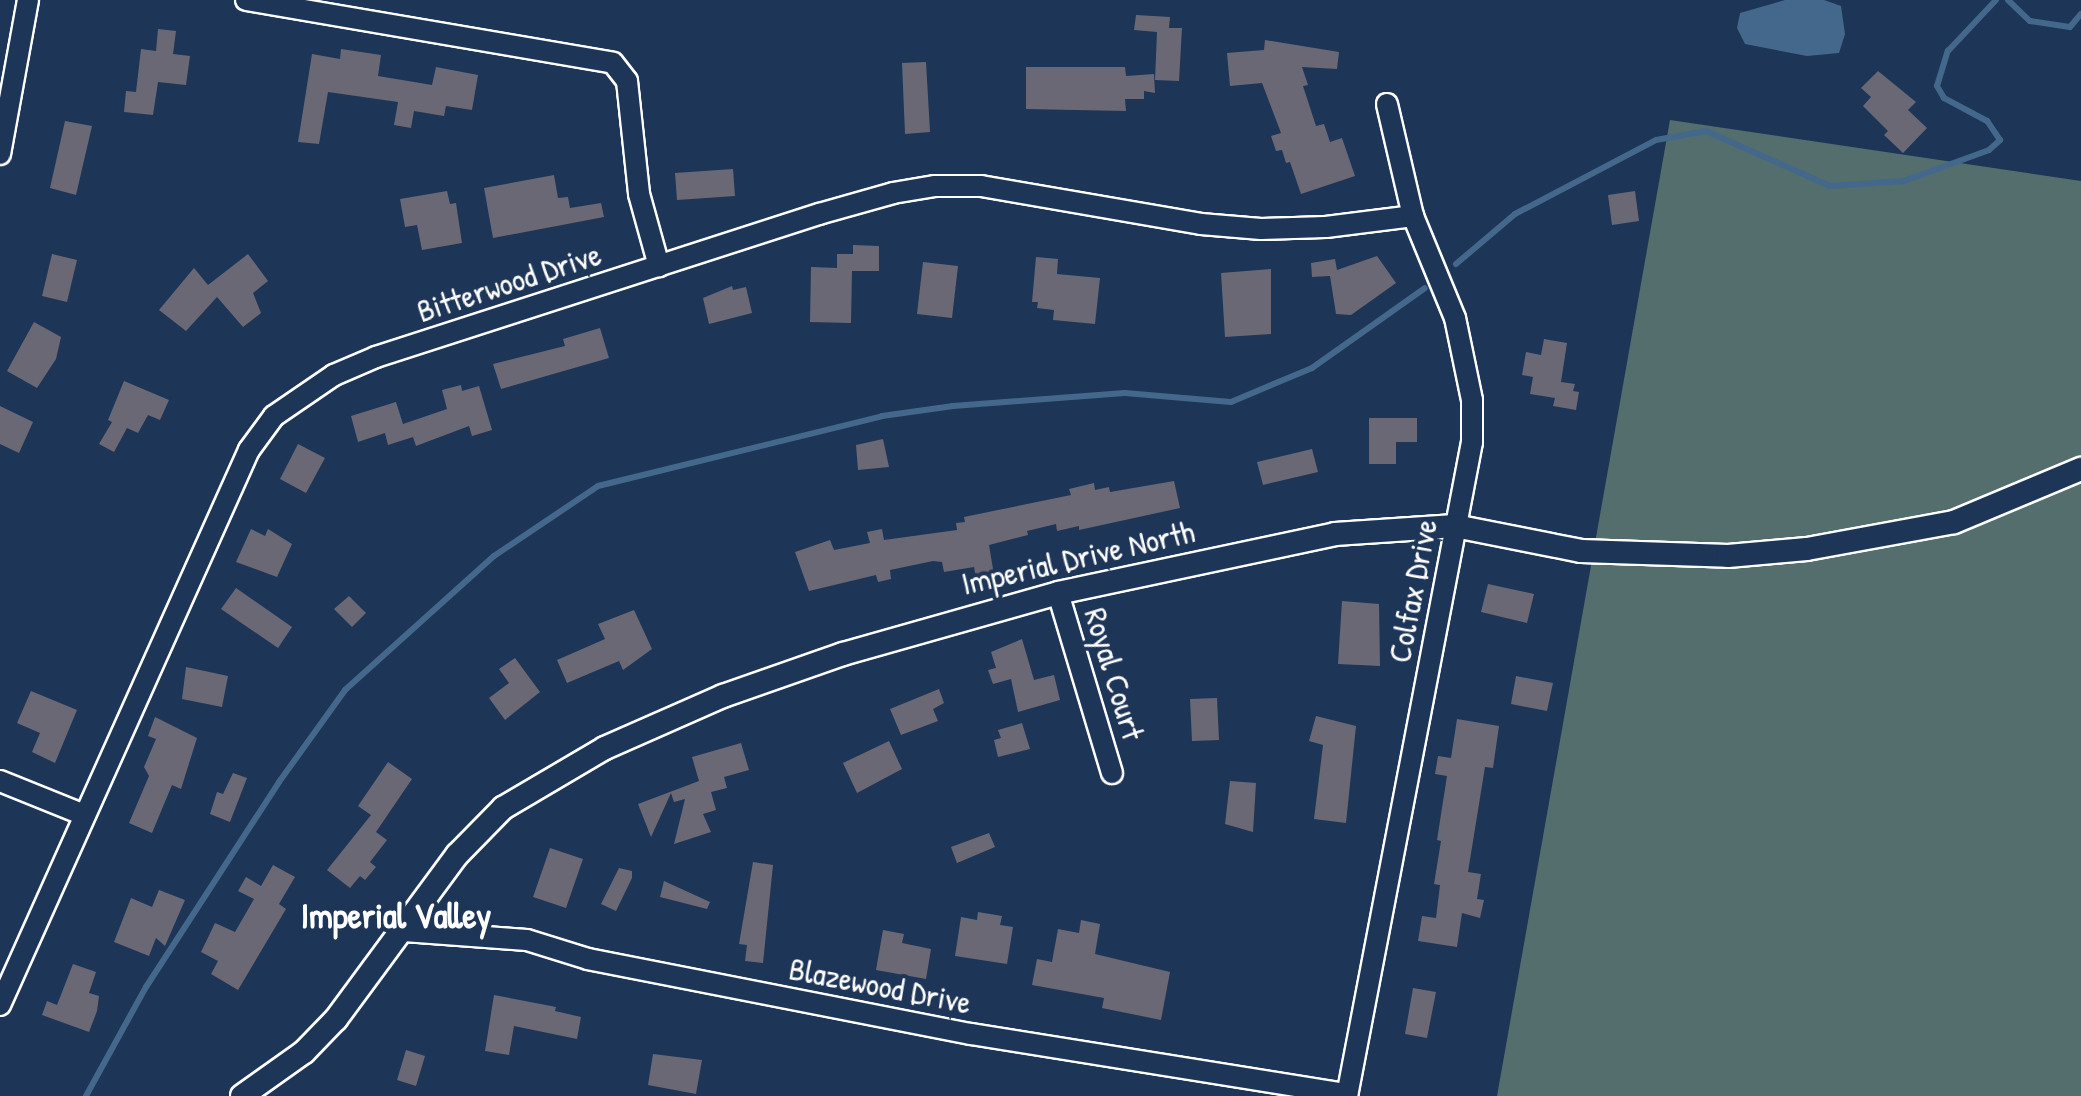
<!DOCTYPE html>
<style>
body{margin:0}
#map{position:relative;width:2081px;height:1096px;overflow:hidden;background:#1d3557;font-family:"Patrick Hand",sans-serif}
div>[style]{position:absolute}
.green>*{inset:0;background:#536e6c}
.water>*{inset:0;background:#44688b}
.stream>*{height:6px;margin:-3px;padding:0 3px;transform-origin:3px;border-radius:3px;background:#44688b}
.building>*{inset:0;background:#6b6875}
.roads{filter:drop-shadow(2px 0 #fff) drop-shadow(-2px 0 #fff) drop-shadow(0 2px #fff) drop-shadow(0 -2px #fff)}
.minor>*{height:20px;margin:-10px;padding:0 10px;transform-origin:10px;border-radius:10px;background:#1d3557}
.tertiary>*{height:22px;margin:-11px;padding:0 11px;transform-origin:11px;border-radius:11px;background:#1d3557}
span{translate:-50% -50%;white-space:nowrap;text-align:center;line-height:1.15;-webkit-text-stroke:8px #1d3557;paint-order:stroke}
.street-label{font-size:32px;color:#fff}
.neighbourhood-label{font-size:35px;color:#fff;font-weight:700}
</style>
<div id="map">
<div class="green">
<i style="clip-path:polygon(1670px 120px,2081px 181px,2081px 1096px,1497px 1096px)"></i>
</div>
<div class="water">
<i style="clip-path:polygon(1785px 0,1824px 0,1841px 6px,1845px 34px,1839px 53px,1807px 56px,1745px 44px,1737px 28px,1740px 13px)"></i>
</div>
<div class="stream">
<i style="left:2008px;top:0;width:30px;rotate:44deg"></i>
<i style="left:2030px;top:21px;width:40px;rotate:8.5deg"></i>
<i style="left:2070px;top:27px;width:17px;rotate:-50deg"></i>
<i style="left:1456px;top:264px;width:77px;rotate:-40.3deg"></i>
<i style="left:1515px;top:214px;width:159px;rotate:-27.7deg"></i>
<i style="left:1656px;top:140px;width:51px;rotate:-10.2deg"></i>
<i style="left:1706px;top:131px;width:136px;rotate:23.9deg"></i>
<i style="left:1830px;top:186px;width:74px;rotate:-3.9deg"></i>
<i style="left:1904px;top:181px;width:90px;rotate:-20deg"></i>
<i style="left:1989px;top:150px;width:15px;rotate:-42deg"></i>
<i style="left:2000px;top:140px;width:23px;rotate:-124deg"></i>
<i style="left:1987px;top:121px;width:49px;rotate:-151.9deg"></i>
<i style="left:1944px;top:98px;width:14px;rotate:-120deg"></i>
<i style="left:1937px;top:86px;width:37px;rotate:-73deg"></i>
<i style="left:1948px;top:51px;width:70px;rotate:-46.7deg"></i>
<i style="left:86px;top:1096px;width:124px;rotate:-61.2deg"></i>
<i style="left:146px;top:987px;width:244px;rotate:-57deg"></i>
<i style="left:279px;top:782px;width:113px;rotate:-54.3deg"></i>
<i style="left:345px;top:690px;width:200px;rotate:-42deg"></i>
<i style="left:494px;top:556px;width:125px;rotate:-33.9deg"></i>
<i style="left:598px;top:486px;width:292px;rotate:-13.8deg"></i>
<i style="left:882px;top:416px;width:72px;rotate:-8deg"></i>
<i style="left:953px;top:406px;width:172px;rotate:-4.3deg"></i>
<i style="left:1125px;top:393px;width:106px;rotate:4.9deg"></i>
<i style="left:1231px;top:402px;width:88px;rotate:-22.8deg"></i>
<i style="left:1312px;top:368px;width:138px;rotate:-35.3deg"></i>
</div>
<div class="building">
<i style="clip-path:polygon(1136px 15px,1170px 17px,1169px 28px,1182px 28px,1179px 81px,1155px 80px,1157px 32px,1134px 30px)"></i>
<i style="clip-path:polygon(158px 29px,176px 31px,173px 54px,190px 56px,186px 85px,158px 82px,153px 115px,124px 112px,126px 91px,136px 92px,141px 49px,156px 51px)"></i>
<i style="clip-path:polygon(1265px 40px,1339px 52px,1337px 69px,1302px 67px,1308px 85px,1303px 86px,1316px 126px,1324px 124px,1330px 142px,1342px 138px,1355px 176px,1301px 194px,1290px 162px,1286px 163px,1282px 150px,1276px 151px,1271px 136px,1281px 133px,1262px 83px,1230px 86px,1227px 53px,1264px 50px)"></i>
<i style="clip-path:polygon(341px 49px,381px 55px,378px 76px,432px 85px,436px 67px,478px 75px,472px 110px,446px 106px,444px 116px,414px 111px,411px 128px,394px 125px,398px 102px,328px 92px,319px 144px,298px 142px,312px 54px,340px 59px)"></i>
<i style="clip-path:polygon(926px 62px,930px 132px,905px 134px,902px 63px)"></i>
<i style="clip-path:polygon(1026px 67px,1125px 67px,1126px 76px,1154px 74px,1155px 93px,1144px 91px,1144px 99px,1125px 99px,1126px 111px,1026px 109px)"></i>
<i style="clip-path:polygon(1878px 71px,1916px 102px,1908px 110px,1927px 128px,1903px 153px,1884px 135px,1888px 131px,1863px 106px,1871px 97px,1861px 88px)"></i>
<i style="clip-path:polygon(65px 121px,92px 126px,76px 195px,50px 188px)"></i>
<i style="clip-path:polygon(733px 169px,735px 196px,677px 200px,675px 173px)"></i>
<i style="clip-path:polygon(554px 175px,558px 198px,568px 197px,570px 208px,601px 203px,604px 217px,493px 238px,484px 188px)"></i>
<i style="clip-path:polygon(447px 191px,450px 204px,456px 203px,462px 243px,422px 250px,417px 225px,405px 227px,400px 199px)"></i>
<i style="clip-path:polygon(1635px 191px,1639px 221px,1612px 225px,1608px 195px)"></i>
<i style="clip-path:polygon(853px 245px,879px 246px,879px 271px,852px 271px,851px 323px,810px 322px,811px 267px,837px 268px,837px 254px,853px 254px)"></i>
<i style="clip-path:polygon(52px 254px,77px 260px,67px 302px,42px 296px)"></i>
<i style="clip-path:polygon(248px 254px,268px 281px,253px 293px,261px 313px,243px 327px,217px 297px,186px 331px,159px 310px,194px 268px,208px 285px)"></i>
<i style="clip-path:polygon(1377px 256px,1396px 283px,1351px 315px,1336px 314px,1330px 276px,1312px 277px,1311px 263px,1335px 259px,1337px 270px)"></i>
<i style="clip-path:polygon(1036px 257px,1058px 259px,1057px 274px,1100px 278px,1095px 324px,1053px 320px,1054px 310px,1037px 308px,1038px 302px,1032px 302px)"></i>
<i style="clip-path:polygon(923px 262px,958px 266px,952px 318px,917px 314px)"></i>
<i style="clip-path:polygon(1271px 269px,1271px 334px,1225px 337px,1221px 273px)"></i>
<i style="clip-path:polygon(732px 286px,733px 290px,746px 287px,752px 313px,709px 324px,703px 298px)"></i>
<i style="clip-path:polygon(34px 322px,61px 337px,56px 359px,37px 388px,7px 371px)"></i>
<i style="clip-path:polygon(600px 328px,609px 358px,501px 389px,493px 364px,565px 346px,563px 339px)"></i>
<i style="clip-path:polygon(1544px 339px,1567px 343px,1561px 382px,1575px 384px,1573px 391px,1579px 392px,1576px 410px,1553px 406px,1555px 398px,1530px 394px,1533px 377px,1522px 375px,1526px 352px,1541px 355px)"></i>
<i style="clip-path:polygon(124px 381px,169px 400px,160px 420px,148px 415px,138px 433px,127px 428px,114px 452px,99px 444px,112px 422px,108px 420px)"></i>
<i style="clip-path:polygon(461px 385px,462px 391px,479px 386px,492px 430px,472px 436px,469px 426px,416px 446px,413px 437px,388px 445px,385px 433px,358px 442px,351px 416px,396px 402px,403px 424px,447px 409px,442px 390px)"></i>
<i style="clip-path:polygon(0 406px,33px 422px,19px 453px,0 444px)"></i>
<i style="clip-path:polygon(1369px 418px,1417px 418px,1417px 442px,1396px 442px,1396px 464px,1369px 464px)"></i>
<i style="clip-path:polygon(883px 439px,889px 467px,858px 470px,856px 445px)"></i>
<i style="clip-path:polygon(298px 444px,325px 458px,306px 493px,280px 479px)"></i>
<i style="clip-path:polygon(1312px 449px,1318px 472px,1263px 485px,1257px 462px)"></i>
<i style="clip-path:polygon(1174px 481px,1180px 508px,1079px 530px,1079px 526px,1057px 531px,1056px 524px,1027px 531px,1028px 535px,989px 545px,994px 575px,976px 578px,974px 567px,944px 572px,942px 562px,933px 561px,890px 570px,891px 579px,878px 582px,876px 575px,809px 591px,795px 552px,830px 540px,834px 550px,870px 543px,867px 532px,882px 529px,884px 540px,957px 530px,956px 523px,965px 522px,964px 517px,1071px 495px,1069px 489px,1094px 483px,1095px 490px,1109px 487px,1110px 492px)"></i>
<i style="clip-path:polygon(251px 529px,265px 536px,268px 529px,292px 544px,277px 577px,236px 562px)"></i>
<i style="clip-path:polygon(1488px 584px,1534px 594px,1527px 623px,1481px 612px)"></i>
<i style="clip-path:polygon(236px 588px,292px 627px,278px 648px,221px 609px)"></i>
<i style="clip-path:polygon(349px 596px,366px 613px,352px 627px,334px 609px)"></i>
<i style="clip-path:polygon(1342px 601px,1379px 604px,1380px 666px,1338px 664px)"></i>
<i style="clip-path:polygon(634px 610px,652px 649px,623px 670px,619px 661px,567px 683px,557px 660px,605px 639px,598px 624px)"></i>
<i style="clip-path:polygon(1022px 639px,1034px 680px,1054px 675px,1060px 700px,1018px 712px,1011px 679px,993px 684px,988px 670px,996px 668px,991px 652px)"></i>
<i style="clip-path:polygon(515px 658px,540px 692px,505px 720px,489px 698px,509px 683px,499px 669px)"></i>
<i style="clip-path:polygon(186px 667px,228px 676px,222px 707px,182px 699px)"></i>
<i style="clip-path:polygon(1516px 676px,1553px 683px,1547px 711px,1511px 704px)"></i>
<i style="clip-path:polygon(939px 689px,944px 703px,933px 709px,938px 721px,901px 735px,890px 709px)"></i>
<i style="clip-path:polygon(31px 691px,77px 710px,55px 763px,32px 752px,40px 733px,17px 723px)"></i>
<i style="clip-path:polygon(1217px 698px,1219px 740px,1192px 741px,1190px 699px)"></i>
<i style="clip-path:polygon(1316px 716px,1356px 726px,1346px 823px,1314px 819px,1323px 745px,1309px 741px)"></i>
<i style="clip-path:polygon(155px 717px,197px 738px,181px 789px,172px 785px,152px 833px,129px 823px,149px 776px,144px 767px,156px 739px,148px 736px)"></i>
<i style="clip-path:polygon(1457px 719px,1499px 726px,1493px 768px,1485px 767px,1468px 872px,1481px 874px,1477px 899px,1484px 900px,1480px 918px,1462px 913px,1457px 947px,1418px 941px,1422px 916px,1436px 918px,1440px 885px,1434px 884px,1441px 841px,1437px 840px,1447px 776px,1435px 774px,1438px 756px,1451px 758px)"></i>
<i style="clip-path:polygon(1022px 723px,1030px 749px,998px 757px,994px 740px,1001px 738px,998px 730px)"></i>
<i style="clip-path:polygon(889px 741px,902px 769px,857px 793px,843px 763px)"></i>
<i style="clip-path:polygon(741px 743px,749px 770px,724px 777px,727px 788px,711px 792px,716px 810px,703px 814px,711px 832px,674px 844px,685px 799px,674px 802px,671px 793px,651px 837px,638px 804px,699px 781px,692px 757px)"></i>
<i style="clip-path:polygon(388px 762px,412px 779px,376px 832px,387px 840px,370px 862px,376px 867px,365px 880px,360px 876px,350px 888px,327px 870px,371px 815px,358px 806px)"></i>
<i style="clip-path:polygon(233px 773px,247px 778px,230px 822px,210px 814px,217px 792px,223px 794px)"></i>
<i style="clip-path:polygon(1230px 781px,1256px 783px,1253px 832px,1225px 824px)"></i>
<i style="clip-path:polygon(989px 833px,995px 847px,957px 863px,951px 847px)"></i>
<i style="clip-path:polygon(550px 848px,583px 859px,566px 908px,533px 897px)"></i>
<i style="clip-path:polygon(753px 862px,773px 865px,763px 963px,745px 961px,747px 945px,739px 944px)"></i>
<i style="clip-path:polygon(273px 865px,295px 877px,279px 904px,286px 909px,238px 990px,211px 974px,218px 961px,201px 952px,215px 923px,235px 932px,254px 899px,238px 891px,246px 877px,261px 886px)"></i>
<i style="clip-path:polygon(619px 868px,632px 871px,632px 878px,616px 911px,601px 904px)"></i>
<i style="clip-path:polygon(664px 881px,710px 902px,707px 909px,660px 897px)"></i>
<i style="clip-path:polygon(159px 890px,185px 900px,165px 946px,156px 938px,149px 956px,114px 942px,131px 898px,152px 907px)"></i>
<i style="clip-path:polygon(978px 912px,1002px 916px,1000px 925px,1013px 927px,1007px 964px,955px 956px,961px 917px,977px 920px)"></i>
<i style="clip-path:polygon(1081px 920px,1100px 924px,1095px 954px,1170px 972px,1161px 1020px,1102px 1008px,1104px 998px,1032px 985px,1037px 959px,1052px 962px,1058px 929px,1079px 933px)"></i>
<i style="clip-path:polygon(883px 930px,904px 934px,902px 943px,931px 949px,926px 979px,876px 970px)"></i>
<i style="clip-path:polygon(73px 964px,96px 972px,89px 993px,99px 996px,97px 1011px,89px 1032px,42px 1015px,47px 1001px,57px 1005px)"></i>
<i style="clip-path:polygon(1413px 988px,1436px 992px,1427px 1038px,1405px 1034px)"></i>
<i style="clip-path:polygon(494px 995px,556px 1007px,555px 1011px,581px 1017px,577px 1039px,514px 1026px,509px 1055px,485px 1051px)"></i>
<i style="clip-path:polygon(406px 1050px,425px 1056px,416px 1086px,397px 1080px)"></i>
<i style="clip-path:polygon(653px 1054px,702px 1060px,696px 1094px,648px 1085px)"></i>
</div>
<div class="roads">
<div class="minor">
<i style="left:246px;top:0;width:372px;rotate:9.7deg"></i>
<i style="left:613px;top:63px;width:23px;rotate:52deg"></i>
<i style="left:627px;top:81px;width:114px;rotate:83.9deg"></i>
<i style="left:639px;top:194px;width:75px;rotate:74.5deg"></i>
<i style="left:0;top:154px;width:157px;rotate:-79.7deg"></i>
<i style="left:1058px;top:593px;width:188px;rotate:73.3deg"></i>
<i style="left:0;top:781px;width:91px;rotate:22deg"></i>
<i style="left:404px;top:931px;width:123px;rotate:4.2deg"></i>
<i style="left:527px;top:940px;width:64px;rotate:17.3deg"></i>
<i style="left:588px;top:959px;width:390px;rotate:11.1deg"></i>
<i style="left:971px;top:1034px;width:381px;rotate:9.1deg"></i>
<i style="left:0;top:1005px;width:608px;rotate:-65.84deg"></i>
<i style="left:249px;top:450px;width:42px;rotate:-53.7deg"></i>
<i style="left:274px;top:416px;width:73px;rotate:-34.3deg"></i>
<i style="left:334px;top:375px;width:46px;rotate:-23.2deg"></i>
<i style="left:376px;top:357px;width:466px;rotate:-17.9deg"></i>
<i style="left:819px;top:214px;width:77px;rotate:-15.8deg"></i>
<i style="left:893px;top:193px;width:43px;rotate:-9.5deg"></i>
<i style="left:935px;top:186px;width:46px"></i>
<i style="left:981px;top:186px;width:223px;rotate:9.8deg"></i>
<i style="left:1201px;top:224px;width:60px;rotate:4.8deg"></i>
<i style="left:1261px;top:229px;width:65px;rotate:-1.8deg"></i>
<i style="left:1326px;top:227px;width:88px;rotate:-7.2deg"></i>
<i style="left:1347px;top:1096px;width:666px;rotate:-79.18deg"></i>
<i style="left:1472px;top:442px;width:42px;rotate:-90deg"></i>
<i style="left:1472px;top:400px;width:84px;rotate:-101.7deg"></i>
<i style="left:1455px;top:318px;width:110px;rotate:-112.4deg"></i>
<i style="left:1413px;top:216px;width:115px;rotate:-103.1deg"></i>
</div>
<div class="tertiary">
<i style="left:242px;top:1096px;width:76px;rotate:-35.4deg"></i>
<i style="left:304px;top:1052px;width:46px;rotate:-45.9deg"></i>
<i style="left:336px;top:1019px;width:204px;rotate:-53.6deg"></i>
<i style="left:457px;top:855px;width:66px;rotate:-45.6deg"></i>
<i style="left:503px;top:808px;width:118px;rotate:-30.5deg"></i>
<i style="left:605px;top:748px;width:129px;rotate:-23.8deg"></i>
<i style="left:723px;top:696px;width:127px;rotate:-19.3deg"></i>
<i style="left:843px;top:654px;width:223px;rotate:-15.8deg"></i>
<i style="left:1058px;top:593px;width:283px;rotate:-12deg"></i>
<i style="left:1335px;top:534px;width:120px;rotate:-3.8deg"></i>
<i style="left:1455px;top:526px;width:128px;rotate:11.2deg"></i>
<i style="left:1581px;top:551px;width:147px;rotate:1.9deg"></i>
<i style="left:1728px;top:556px;width:79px;rotate:-5.1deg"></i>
<i style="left:1807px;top:549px;width:149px;rotate:-10.4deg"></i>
<i style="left:1954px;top:522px;width:138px;rotate:-22.7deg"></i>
</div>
</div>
<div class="street-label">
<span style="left:509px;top:283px;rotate:-18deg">Bitterwood Drive</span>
<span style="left:1078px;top:558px;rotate:-13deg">Imperial Drive North</span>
<span style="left:1413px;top:591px;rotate:-79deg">Colfax Drive</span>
<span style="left:1114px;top:674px;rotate:73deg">Royal Court</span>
<span style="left:880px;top:986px;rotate:11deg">Blazewood Drive</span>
</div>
<div class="neighbourhood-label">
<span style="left:396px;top:916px">Imperial Valley</span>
</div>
</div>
